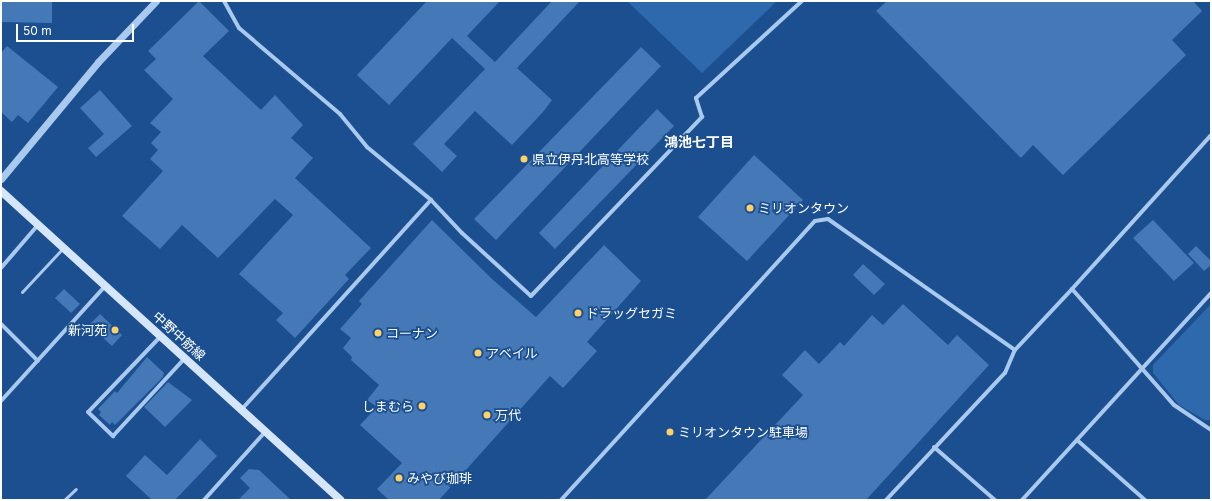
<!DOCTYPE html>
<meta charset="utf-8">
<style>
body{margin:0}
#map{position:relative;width:1212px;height:501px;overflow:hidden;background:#1b4f8f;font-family:Inter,"Noto Sans JP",sans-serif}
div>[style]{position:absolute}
.green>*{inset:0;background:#2e69ad}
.building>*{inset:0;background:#4478b7}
.service>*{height:3px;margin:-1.5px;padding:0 1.5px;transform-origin:1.5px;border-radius:1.5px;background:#a9c9ee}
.minor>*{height:4px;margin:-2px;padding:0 2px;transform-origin:2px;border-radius:2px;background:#a9c9ee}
.tertiary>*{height:7px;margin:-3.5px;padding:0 3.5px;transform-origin:3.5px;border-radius:3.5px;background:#a9c9ee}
.secondary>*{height:8px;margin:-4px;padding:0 4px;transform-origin:4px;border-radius:4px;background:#d6e6fa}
.dots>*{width:11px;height:11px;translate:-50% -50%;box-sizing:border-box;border:2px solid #1b4f8f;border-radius:50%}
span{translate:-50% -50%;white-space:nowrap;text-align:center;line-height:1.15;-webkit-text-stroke:3.5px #1b4f8f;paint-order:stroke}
.poi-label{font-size:13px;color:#fff}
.left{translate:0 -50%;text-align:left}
.right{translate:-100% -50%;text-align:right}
.street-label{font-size:13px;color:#fff}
.neighbourhood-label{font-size:14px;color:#fff;font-weight:700}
.frame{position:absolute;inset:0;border:2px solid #fff;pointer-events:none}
.scale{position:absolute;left:16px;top:24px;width:118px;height:18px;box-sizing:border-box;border:2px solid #fff;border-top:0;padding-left:5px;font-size:12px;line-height:14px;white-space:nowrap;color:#fff;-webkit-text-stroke:3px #1b4f8f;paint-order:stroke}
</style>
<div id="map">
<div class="green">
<i style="clip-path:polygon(627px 1px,777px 1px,702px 73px)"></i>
<i style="clip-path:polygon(1211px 304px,1211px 420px,1205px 420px,1179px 405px,1153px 373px,1153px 365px)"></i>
</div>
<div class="building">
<i style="clip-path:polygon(1px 1px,52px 1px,52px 23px,1px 22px)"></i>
<i style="clip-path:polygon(199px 1px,229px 31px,203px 56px,261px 110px,275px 95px,303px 125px,291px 138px,313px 158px,295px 178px,371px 248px,345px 275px,349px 279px,295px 338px,276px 320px,283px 313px,239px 274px,293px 215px,275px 199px,218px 258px,182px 225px,160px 249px,122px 216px,163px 171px,150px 159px,158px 150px,151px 143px,161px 132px,150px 123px,173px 99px,144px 70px,156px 59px,148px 51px)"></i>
<i style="clip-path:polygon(427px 1px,500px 1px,467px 36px,495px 62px,552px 1px,580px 1px,517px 68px,552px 100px,543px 112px,512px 145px,475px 111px,444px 144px,457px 156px,442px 172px,413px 144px,485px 69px,452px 38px,389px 105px,357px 75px)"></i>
<i style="clip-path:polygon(887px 1px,1193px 1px,1202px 11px,1172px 40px,1186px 55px,1063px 175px,1033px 145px,1021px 158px,876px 11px)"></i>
<i style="clip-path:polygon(7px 46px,58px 87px,28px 123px,18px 115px,12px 122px,1px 112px,1px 53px)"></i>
<i style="clip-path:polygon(641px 47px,661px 66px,496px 240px,474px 219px)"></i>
<i style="clip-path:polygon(100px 90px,132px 126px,96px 157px,88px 148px,104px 134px,80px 108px)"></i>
<i style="clip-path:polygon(657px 109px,674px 126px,555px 249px,539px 233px)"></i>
<i style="clip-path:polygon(754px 155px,803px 200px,747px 261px,698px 217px)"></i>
<i style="clip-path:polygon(432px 220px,492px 279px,536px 317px,604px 245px,641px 281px,587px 342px,597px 351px,563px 388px,550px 376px,439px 500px,389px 500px,377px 489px,402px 463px,360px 425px,377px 407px,367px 400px,379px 385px,351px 360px,352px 357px,343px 348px,351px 338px,340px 329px,362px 304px,359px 301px)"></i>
<i style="clip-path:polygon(1153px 220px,1194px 263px,1174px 281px,1133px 238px)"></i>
<i style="clip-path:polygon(1196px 246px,1211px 261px,1211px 265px,1204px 271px,1188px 254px)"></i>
<i style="clip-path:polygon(863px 264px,885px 284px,874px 295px,853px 275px)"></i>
<i style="clip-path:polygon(64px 289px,80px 304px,71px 313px,55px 298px)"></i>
<i style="clip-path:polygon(903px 304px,948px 345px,957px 335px,989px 365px,866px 500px,705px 500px,803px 395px,782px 375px,805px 350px,819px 364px,840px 342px,844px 346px,872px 315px,883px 325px)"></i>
<i style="clip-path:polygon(100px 314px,122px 335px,112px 346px,89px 325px)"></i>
<i style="clip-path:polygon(147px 357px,164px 373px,163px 377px,115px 425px,112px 422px,110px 425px,99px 415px,101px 412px,98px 409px,115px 391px,117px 393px)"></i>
<i style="clip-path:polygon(168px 382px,192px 400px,165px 427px,144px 407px)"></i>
<i style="clip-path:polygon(200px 439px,217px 456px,175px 500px,152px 500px,126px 476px,145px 455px,167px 475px)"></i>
<i style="clip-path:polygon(249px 469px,259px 470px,291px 500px,238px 500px,250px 488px,240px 478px)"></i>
</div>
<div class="service">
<i style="left:22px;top:292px;width:60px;rotate:-47deg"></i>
<i style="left:64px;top:500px;width:16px;rotate:-43deg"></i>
</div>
<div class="minor">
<i style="left:224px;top:1px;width:31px;rotate:61deg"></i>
<i style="left:239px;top:28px;width:133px;rotate:40.4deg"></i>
<i style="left:340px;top:114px;width:43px;rotate:50.7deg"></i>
<i style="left:367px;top:147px;width:83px;rotate:39.6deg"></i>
<i style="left:431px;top:200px;width:45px;rotate:46.8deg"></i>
<i style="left:462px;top:233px;width:93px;rotate:42.4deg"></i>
<i style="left:531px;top:296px;width:248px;rotate:-46.3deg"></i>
<i style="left:702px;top:117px;width:20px;rotate:-108deg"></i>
<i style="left:696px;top:98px;width:144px;rotate:-42.5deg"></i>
<i style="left:1px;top:268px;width:57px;rotate:-49.3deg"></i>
<i style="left:1072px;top:289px;width:207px;rotate:-47.9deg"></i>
<i style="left:1px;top:324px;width:52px;rotate:45deg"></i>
<i style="left:161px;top:336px;width:105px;rotate:133.8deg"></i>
<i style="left:88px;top:412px;width:35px;rotate:44deg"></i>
<i style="left:113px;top:436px;width:106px;rotate:-47.3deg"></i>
<i style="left:1px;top:401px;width:156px;rotate:-47.8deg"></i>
<i style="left:242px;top:409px;width:282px;rotate:-47.9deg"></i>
<i style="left:1077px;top:440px;width:91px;rotate:41.4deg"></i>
<i style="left:934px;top:447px;width:81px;rotate:41deg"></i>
<i style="left:204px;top:500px;width:93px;rotate:-48.1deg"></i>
<i style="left:561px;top:500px;width:377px;rotate:-47.7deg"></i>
<i style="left:815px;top:221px;width:13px;rotate:-9deg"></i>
<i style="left:828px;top:219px;width:228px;rotate:35deg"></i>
<i style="left:886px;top:500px;width:174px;rotate:-46.9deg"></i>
<i style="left:1005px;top:373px;width:25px;rotate:-67deg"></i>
<i style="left:1015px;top:350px;width:83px;rotate:-46.9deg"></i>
<i style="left:1072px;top:289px;width:154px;rotate:48.7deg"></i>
<i style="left:1174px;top:405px;width:45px;rotate:34deg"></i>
<i style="left:1022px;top:500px;width:280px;rotate:-47.6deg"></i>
</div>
<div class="tertiary">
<i style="left:1px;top:179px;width:152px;rotate:-50.3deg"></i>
<i style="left:98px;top:62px;width:84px;rotate:-46.4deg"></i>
</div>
<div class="secondary">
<i style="left:1px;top:191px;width:459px;rotate:42.3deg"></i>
</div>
<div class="dots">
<i style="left:524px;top:159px;background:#ffd166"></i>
<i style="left:750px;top:208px;background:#ffd166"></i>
<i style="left:578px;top:313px;background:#ffd166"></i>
<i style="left:115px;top:330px;background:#ffd166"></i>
<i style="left:378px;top:333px;background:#ffd166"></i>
<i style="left:478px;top:353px;background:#ffd166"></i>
<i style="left:422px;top:406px;background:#ffd166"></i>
<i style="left:487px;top:415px;background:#ffd166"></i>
<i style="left:670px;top:432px;background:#ffd166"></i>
<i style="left:399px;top:478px;background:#ffd166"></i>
</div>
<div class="poi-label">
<span class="left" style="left:532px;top:159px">県立伊丹北高等学校</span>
<span class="left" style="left:758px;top:208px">ミリオンタウン</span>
<span class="left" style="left:586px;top:313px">ドラッグセガミ</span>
<span class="right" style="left:107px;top:330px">新河苑</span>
<span class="left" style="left:386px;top:333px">コーナン</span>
<span class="left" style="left:486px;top:353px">アベイル</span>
<span class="right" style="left:414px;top:406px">しまむら</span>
<span class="left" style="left:495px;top:415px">万代</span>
<span class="left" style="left:678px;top:432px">ミリオンタウン駐車場</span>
<span class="left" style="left:407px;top:478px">みやび珈琲</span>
</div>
<div class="street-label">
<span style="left:179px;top:336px;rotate:42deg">中野中筋線</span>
</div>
<div class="neighbourhood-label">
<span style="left:699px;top:142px">鴻池七丁目</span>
</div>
<div class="frame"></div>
<div class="scale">50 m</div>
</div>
